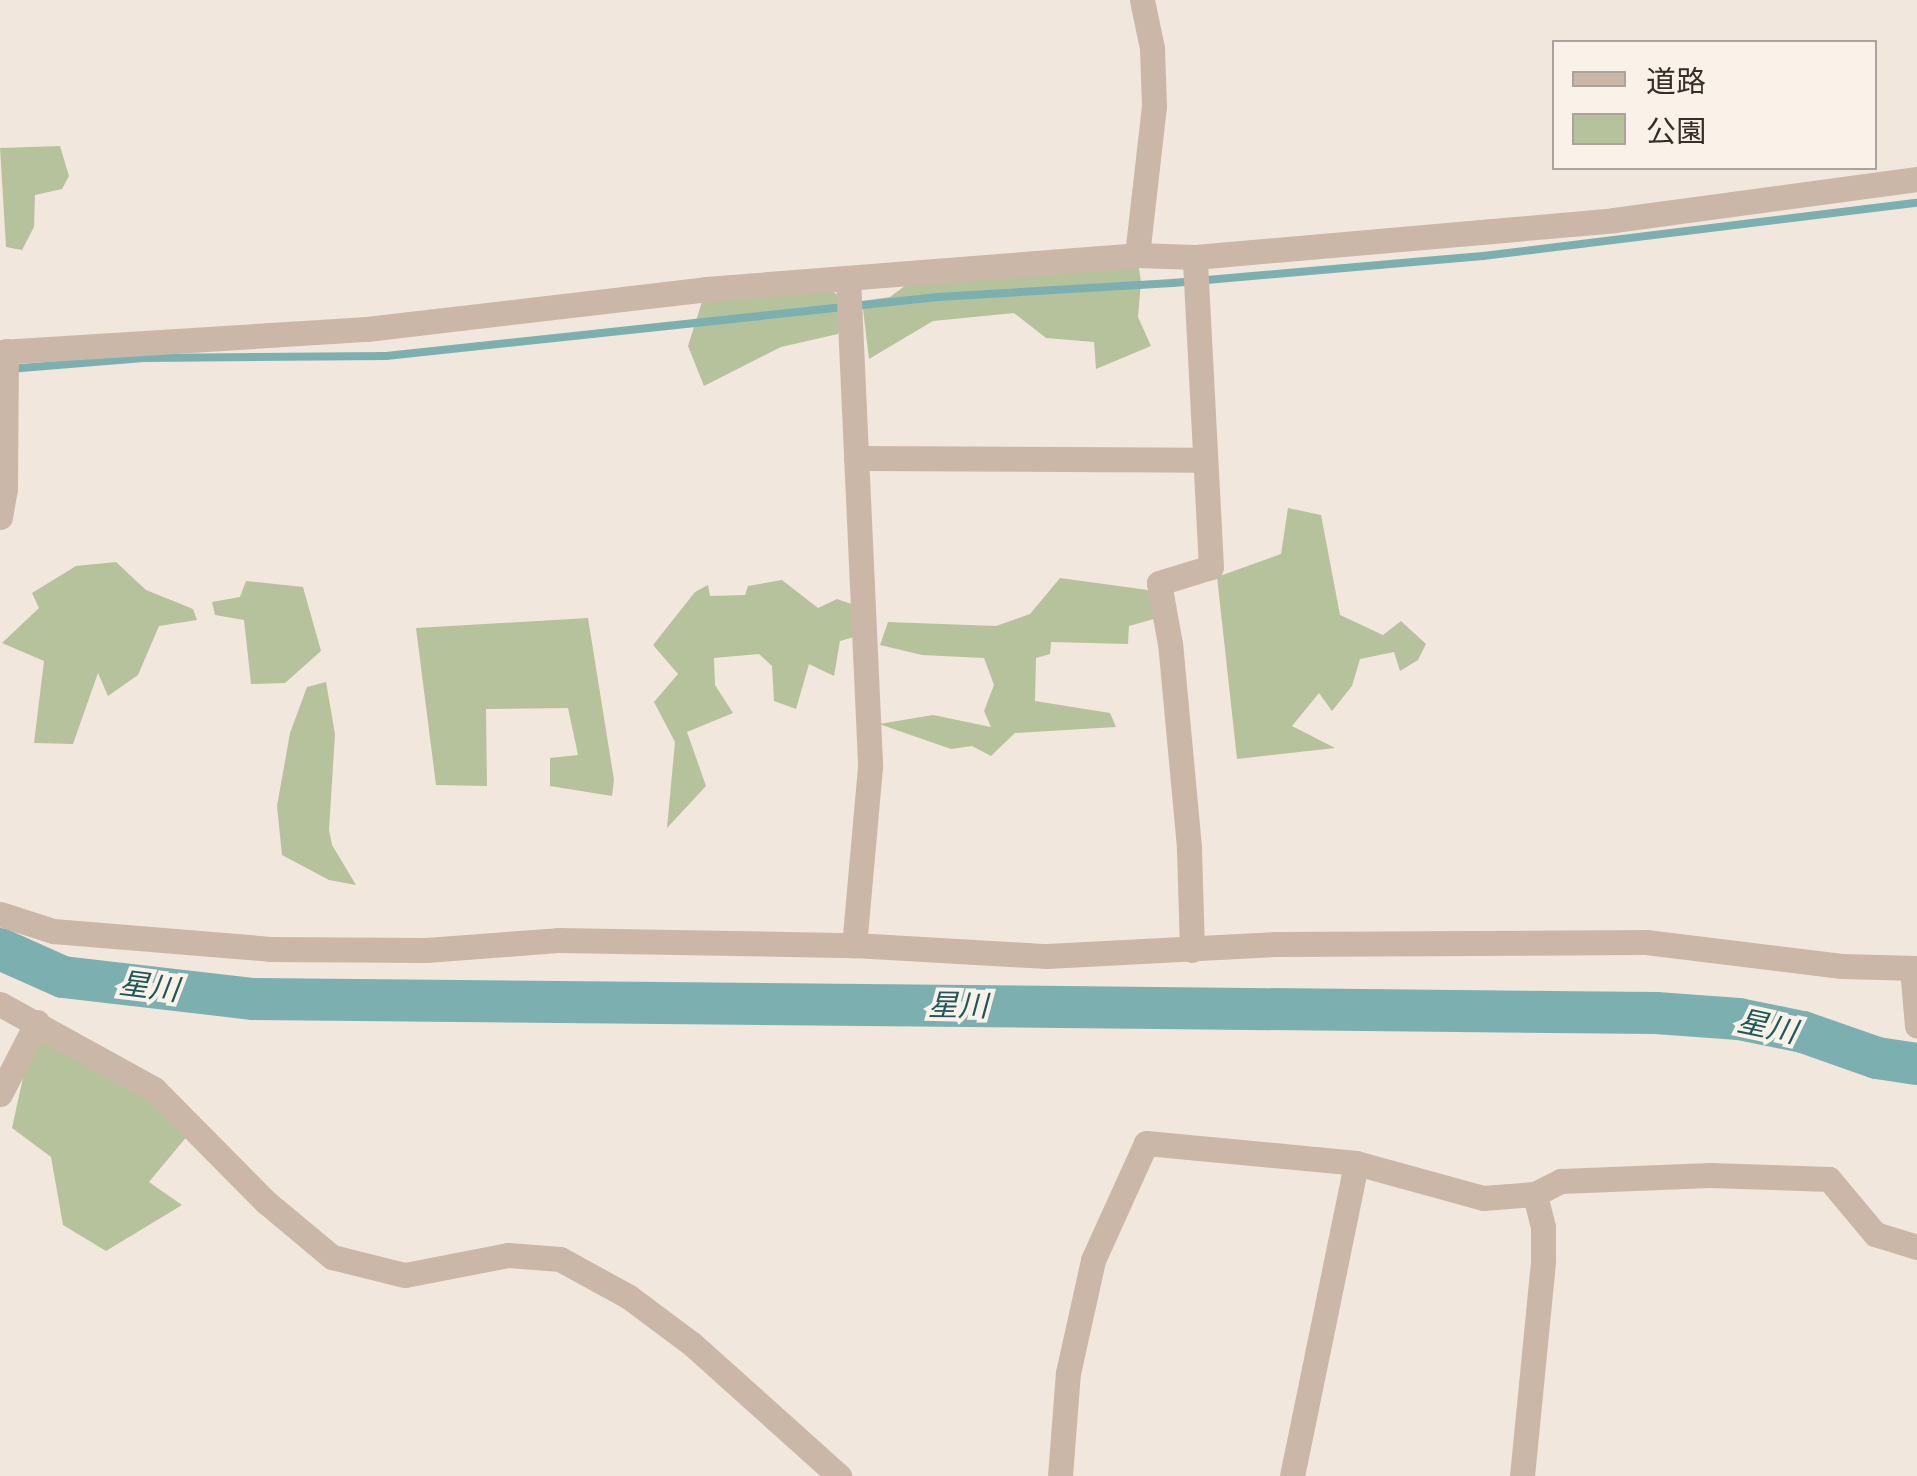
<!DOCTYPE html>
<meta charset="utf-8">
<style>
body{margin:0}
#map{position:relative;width:1917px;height:1476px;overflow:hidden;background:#f2e7dd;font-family:"Fira Sans Condensed","Noto Sans JP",sans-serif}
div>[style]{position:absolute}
.green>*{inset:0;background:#b6c29c}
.stream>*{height:8px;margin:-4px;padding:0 4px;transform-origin:4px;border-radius:4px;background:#7bafb0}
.river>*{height:42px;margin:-21px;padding:0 21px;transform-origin:21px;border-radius:21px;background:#7bafb0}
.minor>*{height:25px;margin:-12.5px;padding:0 12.5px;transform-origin:12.5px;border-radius:12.5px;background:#cbb7a8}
span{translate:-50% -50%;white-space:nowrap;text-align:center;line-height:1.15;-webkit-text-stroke:8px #faf2e9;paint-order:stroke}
.water-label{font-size:30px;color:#1e5859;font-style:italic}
.legend{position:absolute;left:1552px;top:40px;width:325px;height:130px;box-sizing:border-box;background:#faf2e9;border:2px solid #aca39c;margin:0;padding:12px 18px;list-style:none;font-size:30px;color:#382d29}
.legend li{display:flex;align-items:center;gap:20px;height:50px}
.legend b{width:50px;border:2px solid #aca39c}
</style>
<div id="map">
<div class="green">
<i style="clip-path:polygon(60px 146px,69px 176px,62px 189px,35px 195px,34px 227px,22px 250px,6px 247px,0 148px)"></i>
<i style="clip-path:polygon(1137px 255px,1141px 282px,1138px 317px,1151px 346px,1096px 369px,1094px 342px,1046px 338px,1014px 313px,933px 321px,869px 359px,862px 301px,890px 297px,914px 279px)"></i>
<i style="clip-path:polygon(819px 280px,845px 301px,838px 334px,781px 347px,704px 386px,688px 346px,706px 289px)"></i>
<i style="clip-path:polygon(1288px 508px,1321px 515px,1340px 615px,1383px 635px,1401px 621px,1426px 644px,1418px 660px,1400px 671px,1394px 652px,1360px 659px,1352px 686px,1332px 711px,1319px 693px,1292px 726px,1335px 748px,1237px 759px,1217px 577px,1281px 554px)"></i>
<i style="clip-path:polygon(116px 562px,146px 590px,193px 609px,197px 620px,159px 626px,138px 675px,108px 696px,98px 673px,73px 744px,34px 743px,44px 661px,2px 643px,39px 608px,32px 593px,76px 566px)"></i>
<i style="clip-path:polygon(1060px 578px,1155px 591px,1154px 619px,1129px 626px,1128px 644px,1051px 642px,1050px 654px,1036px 658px,1035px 701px,1110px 713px,1116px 727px,1015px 733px,991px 756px,972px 746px,951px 749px,879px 724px,933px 715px,991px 727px,984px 711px,994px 685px,984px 658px,922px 655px,880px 645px,888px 622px,996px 626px,1030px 614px)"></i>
<i style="clip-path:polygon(782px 580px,818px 608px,837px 599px,875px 612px,864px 634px,840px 641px,834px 676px,809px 664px,796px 709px,774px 701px,772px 666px,759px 654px,714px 658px,715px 685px,733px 713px,687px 732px,706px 786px,667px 828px,675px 742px,654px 702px,678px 674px,653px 645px,695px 592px,708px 585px,710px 596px,745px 595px,748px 586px)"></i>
<i style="clip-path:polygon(246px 581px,303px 587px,321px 651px,285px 683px,251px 684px,244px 620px,215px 615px,212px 602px,240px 597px)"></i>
<i style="clip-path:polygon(588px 618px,614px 780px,612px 796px,550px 786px,550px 758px,578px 755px,568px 708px,486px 709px,487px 786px,436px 785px,416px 628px)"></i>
<i style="clip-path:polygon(326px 682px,335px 734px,329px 830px,332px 845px,356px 885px,329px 880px,282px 855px,277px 806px,290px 733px,307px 687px)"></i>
<i style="clip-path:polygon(33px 1032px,83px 1049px,193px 1129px,149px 1182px,182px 1205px,106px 1251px,63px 1225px,51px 1157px,12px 1128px)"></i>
</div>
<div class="stream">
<i style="left:9px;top:369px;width:135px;rotate:-4.7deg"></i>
<i style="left:144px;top:358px;width:242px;rotate:-0.5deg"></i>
<i style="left:386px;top:356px;width:555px;rotate:-6.1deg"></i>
<i style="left:938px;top:297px;width:235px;rotate:-3.4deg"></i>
<i style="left:1173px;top:283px;width:311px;rotate:-5deg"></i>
<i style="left:1483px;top:256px;width:437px;rotate:-7deg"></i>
</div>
<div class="river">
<i style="left:0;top:949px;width:69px;rotate:24deg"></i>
<i style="left:63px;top:977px;width:192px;rotate:6.6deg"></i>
<i style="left:254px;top:999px;width:1402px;rotate:0.57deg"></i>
<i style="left:1656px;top:1013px;width:83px;rotate:4.1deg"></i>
<i style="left:1739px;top:1019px;width:65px;rotate:11.5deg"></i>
<i style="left:1803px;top:1032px;width:78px;rotate:19.4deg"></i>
<i style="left:1877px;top:1058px;width:40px;rotate:8.5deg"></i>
</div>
<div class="minor">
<i style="left:1137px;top:255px;width:150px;rotate:-83.5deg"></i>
<i style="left:1154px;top:106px;width:58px;rotate:-92deg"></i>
<i style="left:1152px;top:48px;width:49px;rotate:-101.8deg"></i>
<i style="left:848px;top:278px;width:489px;rotate:87.4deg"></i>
<i style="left:870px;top:767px;width:179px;rotate:95.1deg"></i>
<i style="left:0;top:352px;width:368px;rotate:-3.6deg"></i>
<i style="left:367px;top:329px;width:341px;rotate:-6.7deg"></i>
<i style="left:706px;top:289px;width:432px;rotate:-4.5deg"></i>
<i style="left:1137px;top:255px;width:58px;rotate:2deg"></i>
<i style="left:1195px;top:257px;width:421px;rotate:-5deg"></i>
<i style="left:1614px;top:220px;width:306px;rotate:-7.7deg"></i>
<i style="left:856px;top:458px;width:349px;rotate:0.3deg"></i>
<i style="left:0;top:517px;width:28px;rotate:-80deg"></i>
<i style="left:5px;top:489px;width:138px;rotate:-89.6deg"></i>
<i style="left:0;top:914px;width:56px;rotate:17.8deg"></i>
<i style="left:53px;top:931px;width:218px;rotate:4.7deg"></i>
<i style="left:270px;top:949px;width:156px;rotate:0.4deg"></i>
<i style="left:426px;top:950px;width:132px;rotate:-4.3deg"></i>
<i style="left:558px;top:940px;width:296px;rotate:1deg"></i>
<i style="left:854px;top:945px;width:193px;rotate:3.3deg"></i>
<i style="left:1047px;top:956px;width:229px;rotate:-3deg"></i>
<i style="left:1276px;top:944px;width:370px;rotate:-0.3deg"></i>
<i style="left:1646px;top:942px;width:197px;rotate:7deg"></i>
<i style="left:1842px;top:966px;width:75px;rotate:1.5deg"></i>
<i style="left:1192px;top:950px;width:103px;rotate:-91.7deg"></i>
<i style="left:1189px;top:847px;width:204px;rotate:-95.3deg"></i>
<i style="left:1170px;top:644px;width:62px;rotate:-100.2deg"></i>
<i style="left:1159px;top:583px;width:54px;rotate:-17.1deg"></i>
<i style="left:1211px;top:567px;width:310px;rotate:-93deg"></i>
<i style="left:1912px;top:968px;width:58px;rotate:85.1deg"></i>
<i style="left:0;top:1004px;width:176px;rotate:28.9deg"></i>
<i style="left:154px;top:1089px;width:159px;rotate:45.3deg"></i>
<i style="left:266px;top:1202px;width:86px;rotate:39.8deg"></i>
<i style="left:332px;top:1257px;width:75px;rotate:13.9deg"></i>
<i style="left:405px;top:1275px;width:105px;rotate:-11deg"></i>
<i style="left:508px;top:1255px;width:52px;rotate:4.4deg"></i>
<i style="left:560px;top:1259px;width:79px;rotate:28.8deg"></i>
<i style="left:629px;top:1297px;width:79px;rotate:36.7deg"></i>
<i style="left:692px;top:1344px;width:198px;rotate:41.9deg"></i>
<i style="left:0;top:1094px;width:81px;rotate:-62.8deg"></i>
<i style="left:1060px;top:1476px;width:103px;rotate:-85.6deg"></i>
<i style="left:1068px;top:1373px;width:116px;rotate:-77.5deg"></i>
<i style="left:1093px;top:1260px;width:128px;rotate:-65.6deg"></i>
<i style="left:1146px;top:1143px;width:211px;rotate:5.4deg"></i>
<i style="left:1356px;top:1163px;width:132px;rotate:15.4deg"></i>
<i style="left:1483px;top:1198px;width:52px;rotate:-4.4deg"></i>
<i style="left:1535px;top:1194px;width:29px;rotate:-27deg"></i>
<i style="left:1561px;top:1181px;width:149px;rotate:-2.3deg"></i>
<i style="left:1710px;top:1175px;width:119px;rotate:1.9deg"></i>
<i style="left:1829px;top:1179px;width:72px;rotate:50.1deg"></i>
<i style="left:1875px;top:1234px;width:44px;rotate:17.2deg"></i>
<i style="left:1292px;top:1476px;width:319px;rotate:-78.4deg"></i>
<i style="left:1522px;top:1476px;width:217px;rotate:-84.4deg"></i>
<i style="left:1543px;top:1260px;width:33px;rotate:-90deg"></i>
<i style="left:1543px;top:1227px;width:34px;rotate:-104deg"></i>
</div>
<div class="water-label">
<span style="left:149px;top:987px;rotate:7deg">星川</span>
<span style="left:958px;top:1006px;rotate:1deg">星川</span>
<span style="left:1767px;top:1027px;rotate:12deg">星川</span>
</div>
<ul class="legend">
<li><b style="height:12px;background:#cbb7a8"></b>道路</li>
<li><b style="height:28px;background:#b6c29c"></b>公園</li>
</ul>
</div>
